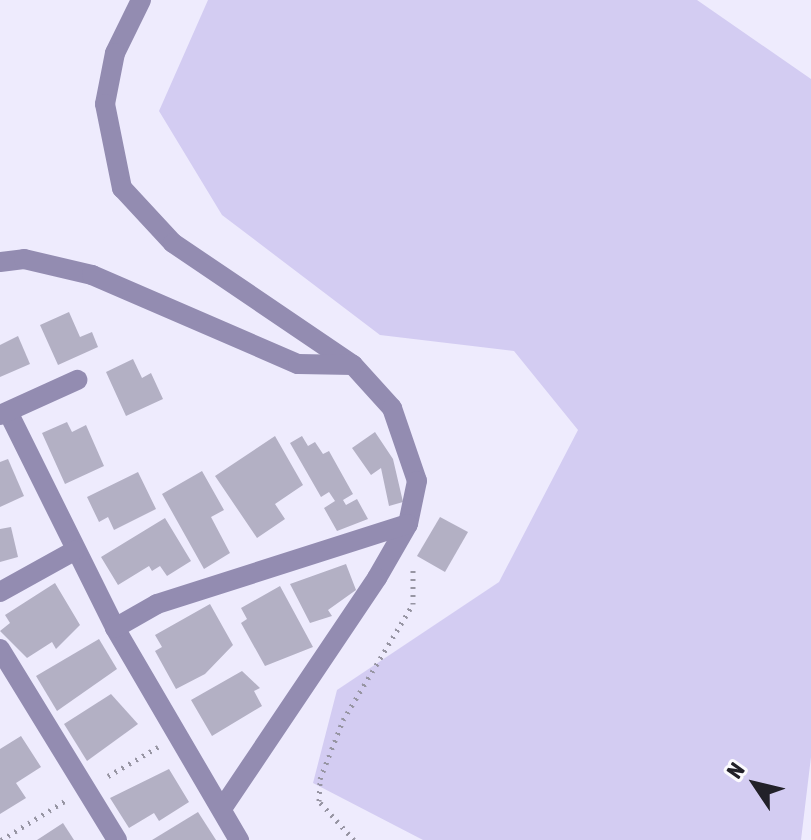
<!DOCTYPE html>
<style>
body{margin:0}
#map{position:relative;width:811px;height:840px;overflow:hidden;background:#eeebfd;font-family:"Asap Condensed",sans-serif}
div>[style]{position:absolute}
.green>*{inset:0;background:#d3ccf2}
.building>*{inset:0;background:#b3b0c4}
.path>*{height:5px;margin-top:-2.5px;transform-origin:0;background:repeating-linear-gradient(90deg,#9795a3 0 2px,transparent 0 8px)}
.minor>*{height:20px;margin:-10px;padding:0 10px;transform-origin:10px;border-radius:10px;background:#938cb1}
span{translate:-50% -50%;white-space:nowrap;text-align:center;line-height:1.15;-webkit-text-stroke:7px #fbfafe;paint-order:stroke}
.north{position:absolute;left:715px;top:744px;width:80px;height:80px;-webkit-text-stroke:6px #fbfafe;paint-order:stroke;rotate:305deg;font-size:22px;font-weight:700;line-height:32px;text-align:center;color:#222129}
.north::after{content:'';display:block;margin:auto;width:28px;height:36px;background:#222129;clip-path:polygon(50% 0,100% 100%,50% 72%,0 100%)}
</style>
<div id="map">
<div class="green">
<i style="clip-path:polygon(208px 0,697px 0,811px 79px,811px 757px,801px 840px,423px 840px,313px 783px,337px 690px,499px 582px,578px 430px,514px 351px,380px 335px,222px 215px,159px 111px)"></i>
</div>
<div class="building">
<i style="clip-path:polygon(69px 312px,80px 337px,92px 332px,98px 347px,58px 365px,40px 325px)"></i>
<i style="clip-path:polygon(18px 336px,30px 364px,0 377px,0 345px)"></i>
<i style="clip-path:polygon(133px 359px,142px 378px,151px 373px,163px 399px,126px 416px,106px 372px)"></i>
<i style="clip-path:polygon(67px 422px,72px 432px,86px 425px,104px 466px,65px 484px,42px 433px)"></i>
<i style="clip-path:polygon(375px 432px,393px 459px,403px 502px,389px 506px,381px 468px,371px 475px,352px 448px)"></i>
<i style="clip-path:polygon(275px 436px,303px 485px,275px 504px,285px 519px,257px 538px,215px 476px)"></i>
<i style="clip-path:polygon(302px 436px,308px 446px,315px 442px,323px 454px,329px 451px,353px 494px,343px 500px,346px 505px,357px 499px,368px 519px,337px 531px,324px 508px,335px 501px,329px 492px,321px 497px,290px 443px)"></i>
<i style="clip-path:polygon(8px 459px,24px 496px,0 507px,0 462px)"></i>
<i style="clip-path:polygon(202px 471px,224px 510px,211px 517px,230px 553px,204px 569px,162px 494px)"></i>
<i style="clip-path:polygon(138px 472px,156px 509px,114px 530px,108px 517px,99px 522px,87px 497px)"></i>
<i style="clip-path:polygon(440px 517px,468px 532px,445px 572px,417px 556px)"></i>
<i style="clip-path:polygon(165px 518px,191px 561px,167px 576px,160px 566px,152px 571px,149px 566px,118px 585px,101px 557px)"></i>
<i style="clip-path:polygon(11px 527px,18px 557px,0 562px,0 529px)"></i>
<i style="clip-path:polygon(346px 564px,356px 590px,328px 610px,332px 616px,310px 623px,290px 584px)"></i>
<i style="clip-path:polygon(55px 583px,80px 625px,56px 649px,52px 642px,27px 658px,0 631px,10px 623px,5px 615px)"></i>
<i style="clip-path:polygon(280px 586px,313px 647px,265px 666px,241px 623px,247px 619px,241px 608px)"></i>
<i style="clip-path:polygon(210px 604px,233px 645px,205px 674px,176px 689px,155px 651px,162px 647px,155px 635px)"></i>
<i style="clip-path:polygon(99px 639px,117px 669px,57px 711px,36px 676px)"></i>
<i style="clip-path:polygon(242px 671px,260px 688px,254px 691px,262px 706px,212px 736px,191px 700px)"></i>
<i style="clip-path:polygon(111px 694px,138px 724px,87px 761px,64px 724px)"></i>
<i style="clip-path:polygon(21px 736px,41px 767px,16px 783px,26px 798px,0 814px,0 749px)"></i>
<i style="clip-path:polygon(169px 769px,189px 802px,159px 821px,154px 813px,129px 828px,110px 798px)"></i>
<i style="clip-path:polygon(198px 812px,216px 840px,152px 840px)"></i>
<i style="clip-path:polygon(63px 823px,74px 840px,37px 840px)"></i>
</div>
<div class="path">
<i style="left:108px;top:776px;width:58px;rotate:-30.1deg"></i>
<i style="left:1px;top:840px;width:75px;rotate:-31.4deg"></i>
<i style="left:354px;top:840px;width:52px;rotate:-131.9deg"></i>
<i style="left:319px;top:801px;width:22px;rotate:-87deg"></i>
<i style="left:320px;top:779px;width:63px;rotate:-68.7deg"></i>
<i style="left:343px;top:720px;width:135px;rotate:-58.9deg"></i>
<i style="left:413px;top:604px;width:36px;rotate:-90deg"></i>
</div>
<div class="minor">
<i style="left:141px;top:0;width:59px;rotate:116.1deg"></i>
<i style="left:115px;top:53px;width:52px;rotate:101.1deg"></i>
<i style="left:105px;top:104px;width:86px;rotate:78.6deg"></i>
<i style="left:122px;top:188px;width:75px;rotate:47.2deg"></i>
<i style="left:173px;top:243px;width:217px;rotate:34.1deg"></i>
<i style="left:353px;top:365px;width:58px;rotate:47.8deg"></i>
<i style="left:392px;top:408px;width:77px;rotate:71.1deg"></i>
<i style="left:417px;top:481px;width:44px;rotate:101.8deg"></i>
<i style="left:408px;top:524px;width:62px;rotate:119.9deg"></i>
<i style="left:377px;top:578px;width:278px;rotate:123.9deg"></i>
<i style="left:0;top:262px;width:24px;rotate:-7deg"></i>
<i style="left:24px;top:259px;width:70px;rotate:13.2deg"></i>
<i style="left:92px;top:275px;width:224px;rotate:23.4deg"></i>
<i style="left:298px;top:364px;width:55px;rotate:1deg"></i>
<i style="left:8px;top:412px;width:241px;rotate:63.6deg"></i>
<i style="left:115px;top:628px;width:246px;rotate:59.7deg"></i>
<i style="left:0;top:415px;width:85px;rotate:-24.4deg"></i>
<i style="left:0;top:592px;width:85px;rotate:-29deg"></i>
<i style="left:115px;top:628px;width:48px;rotate:-29.7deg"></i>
<i style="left:157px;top:604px;width:263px;rotate:-17.7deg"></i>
<i style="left:0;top:649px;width:224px;rotate:58.5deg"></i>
</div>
<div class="north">N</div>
</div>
